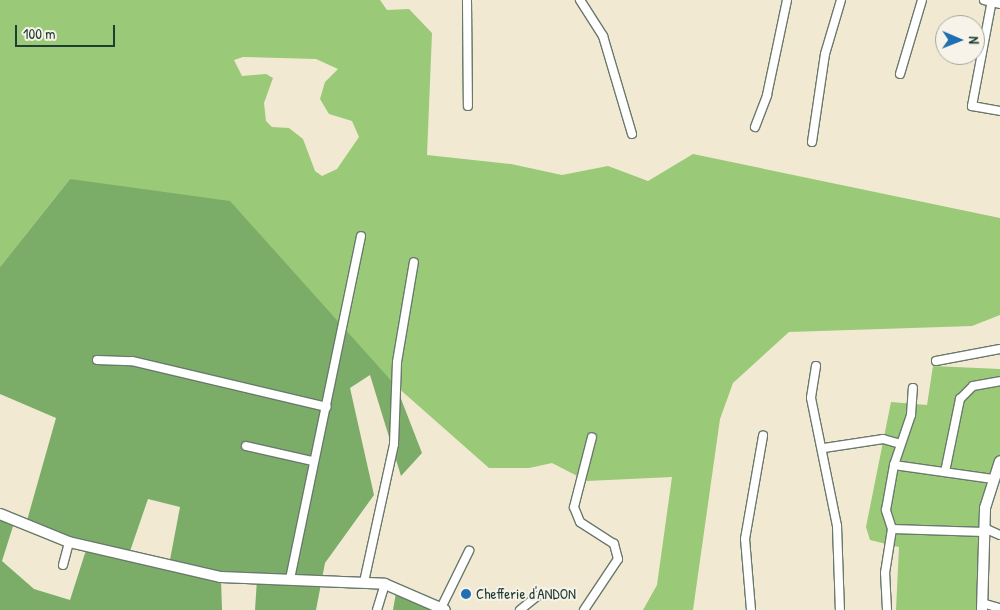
<!DOCTYPE html>
<style>
body{margin:0}
#map{position:relative;width:1000px;height:610px;overflow:hidden;background:#f2e9d3;font-family:"Patrick Hand",sans-serif}
div>[style]{position:absolute}
.green>*{inset:0;background:#9ac977}
.forest>*{inset:0;background:#7bad68}
.roads{filter:drop-shadow(1px 0 #69796c) drop-shadow(-1px 0 #69796c) drop-shadow(0 1px #69796c) drop-shadow(0 -1px #69796c)}
.minor>*{height:8px;margin:-4px;padding:0 4px;transform-origin:4px;border-radius:4px;background:#fff}
.tertiary>*{height:10px;margin:-5px;padding:0 5px;transform-origin:5px;border-radius:5px;background:#fff}
.dots>*{width:14px;height:14px;translate:-50% -50%;box-sizing:border-box;border:2px solid #f7f3e8;border-radius:50%}
span{translate:-50% -50%;white-space:nowrap;text-align:center;line-height:1.15;-webkit-text-stroke:4px #f7f3e8;paint-order:stroke}
.poi-label{font-size:15px;color:#1f3d34}
.left{translate:0 -50%;text-align:left}
.north{position:absolute;left:935px;top:15px;width:50px;height:50px;box-sizing:border-box;background:#f7f3e8;border:1px solid #a1aaa0;border-radius:50%;rotate:91deg;font-size:14px;font-weight:700;line-height:20px;text-align:center;color:#1f3d34}
.north::after{content:'';display:block;margin:auto;width:18px;height:22px;background:#1f6fb2;clip-path:polygon(50% 0,100% 100%,50% 72%,0 100%)}
.scale{position:absolute;left:15px;top:25px;width:100px;height:22px;box-sizing:border-box;border:2px solid #1f3d34;border-top:0;padding-left:6px;font-size:15px;line-height:18px;white-space:nowrap;color:#1f3d34;-webkit-text-stroke:4px #f7f3e8;paint-order:stroke}
</style>
<div id="map">
<div class="green">
<i style="clip-path:polygon(evenodd,0 0,380px 0,387px 10px,409px 9px,432px 33px,427px 155px,511px 164px,562px 175px,608px 166px,648px 181px,693px 154px,1000px 218px,1000px 315px,972px 326px,789px 332px,733px 383px,720px 419px,693px 610px,643px 610px,657px 585px,672px 477px,587px 481px,552px 463px,529px 468px,489px 468px,396px 386px,70px 179px,0 267px,0 0,243px 57px,316px 59px,338px 69px,325px 82px,320px 99px,329px 114px,352px 121px,359px 137px,337px 169px,322px 176px,315px 171px,303px 139px,289px 128px,272px 127px,266px 121px,264px 103px,273px 78px,266px 74px,242px 76px,234px 60px,243px 57px)"></i>
<i style="clip-path:polygon(933px 366px,1000px 369px,1000px 461px,985px 508px,981px 610px,896px 610px,899px 547px,870px 540px,866px 527px,891px 402px,927px 405px)"></i>
</div>
<div class="forest">
<i style="clip-path:polygon(evenodd,70px 179px,230px 201px,396px 386px,422px 453px,401px 476px,370px 375px,350px 388px,374px 495px,325px 563px,316px 610px,255px 610px,257px 579px,221px 578px,222px 610px,0 610px,0 513px,15px 520px,2px 561px,34px 589px,70px 600px,87px 547px,26px 524px,56px 418px,0 394px,0 267px,70px 179px,148px 499px,180px 507px,169px 565px,128px 557px,148px 499px)"></i>
<i style="clip-path:polygon(397px 587px,445px 610px,393px 610px)"></i>
</div>
<div class="roads">
<div class="minor">
<i style="left:467px;top:0;width:106px;rotate:89.5deg"></i>
<i style="left:580px;top:0;width:43px;rotate:57.4deg"></i>
<i style="left:603px;top:36px;width:102px;rotate:73.5deg"></i>
<i style="left:984px;top:0;width:16px;rotate:14deg"></i>
<i style="left:992px;top:0;width:108px;rotate:100.7deg"></i>
<i style="left:972px;top:106px;width:28px;rotate:10deg"></i>
<i style="left:900px;top:74px;width:77px;rotate:-73.4deg"></i>
<i style="left:755px;top:127px;width:34px;rotate:-69deg"></i>
<i style="left:767px;top:95px;width:97px;rotate:-78.1deg"></i>
<i style="left:812px;top:142px;width:89px;rotate:-81.6deg"></i>
<i style="left:825px;top:54px;width:56px;rotate:-73.5deg"></i>
<i style="left:97px;top:360px;width:35px;rotate:2deg"></i>
<i style="left:132px;top:361px;width:200px;rotate:13.3deg"></i>
<i style="left:936px;top:361px;width:65px;rotate:-10.6deg"></i>
<i style="left:816px;top:366px;width:32px;rotate:99deg"></i>
<i style="left:811px;top:398px;width:131px;rotate:78.5deg"></i>
<i style="left:837px;top:526px;width:84px;rotate:88deg"></i>
<i style="left:246px;top:446px;width:68px;rotate:12.8deg"></i>
<i style="left:824px;top:448px;width:60px;rotate:-8.7deg"></i>
<i style="left:883px;top:439px;width:18px;rotate:16deg"></i>
<i style="left:894px;top:465px;width:100px;rotate:8deg"></i>
<i style="left:945px;top:472px;width:75px;rotate:-78.4deg"></i>
<i style="left:960px;top:399px;width:18px;rotate:-45deg"></i>
<i style="left:973px;top:386px;width:27px;rotate:-10deg"></i>
<i style="left:984px;top:528px;width:17px;rotate:24deg"></i>
<i style="left:892px;top:529px;width:92px;rotate:1.9deg"></i>
<i style="left:63px;top:565px;width:24px;rotate:-75deg"></i>
<i style="left:290px;top:579px;width:350px;rotate:-78.3deg"></i>
<i style="left:364px;top:582px;width:141px;rotate:-77.7deg"></i>
<i style="left:394px;top:444px;width:82px;rotate:-87.9deg"></i>
<i style="left:397px;top:362px;width:101px;rotate:-80.4deg"></i>
<i style="left:982px;top:603px;width:19px;rotate:16deg"></i>
<i style="left:441px;top:608px;width:64px;rotate:-63.8deg"></i>
<i style="left:377px;top:610px;width:27px;rotate:-73deg"></i>
<i style="left:520px;top:610px;width:22px;rotate:-39deg"></i>
<i style="left:584px;top:610px;width:61px;rotate:-56.3deg"></i>
<i style="left:618px;top:559px;width:16px;rotate:-105deg"></i>
<i style="left:614px;top:544px;width:40px;rotate:-147.1deg"></i>
<i style="left:580px;top:522px;width:16px;rotate:-112deg"></i>
<i style="left:574px;top:507px;width:72px;rotate:-75.6deg"></i>
<i style="left:751px;top:610px;width:71px;rotate:-94.8deg"></i>
<i style="left:745px;top:539px;width:105px;rotate:-80.1deg"></i>
<i style="left:887px;top:610px;width:37px;rotate:-93deg"></i>
<i style="left:885px;top:573px;width:45px;rotate:-81deg"></i>
<i style="left:892px;top:529px;width:20px;rotate:-108deg"></i>
<i style="left:886px;top:510px;width:46px;rotate:-79.9deg"></i>
<i style="left:894px;top:465px;width:53px;rotate:-71.2deg"></i>
<i style="left:911px;top:415px;width:27px;rotate:-86deg"></i>
</div>
<div class="tertiary">
<i style="left:0;top:514px;width:74px;rotate:22.1deg"></i>
<i style="left:69px;top:542px;width:156px;rotate:13deg"></i>
<i style="left:221px;top:577px;width:164px;rotate:2.4deg"></i>
<i style="left:385px;top:584px;width:65px;rotate:23.4deg"></i>
<i style="left:982px;top:610px;width:102px;rotate:-88.3deg"></i>
<i style="left:985px;top:508px;width:49px;rotate:-72.3deg"></i>
</div>
</div>
<div class="dots">
<i style="left:466px;top:594px;background:#1f6fb2"></i>
</div>
<div class="poi-label">
<span class="left" style="left:476px;top:594px">Chefferie d'ANDON</span>
</div>
<div class="north">N</div>
<div class="scale">100 m</div>
</div>
